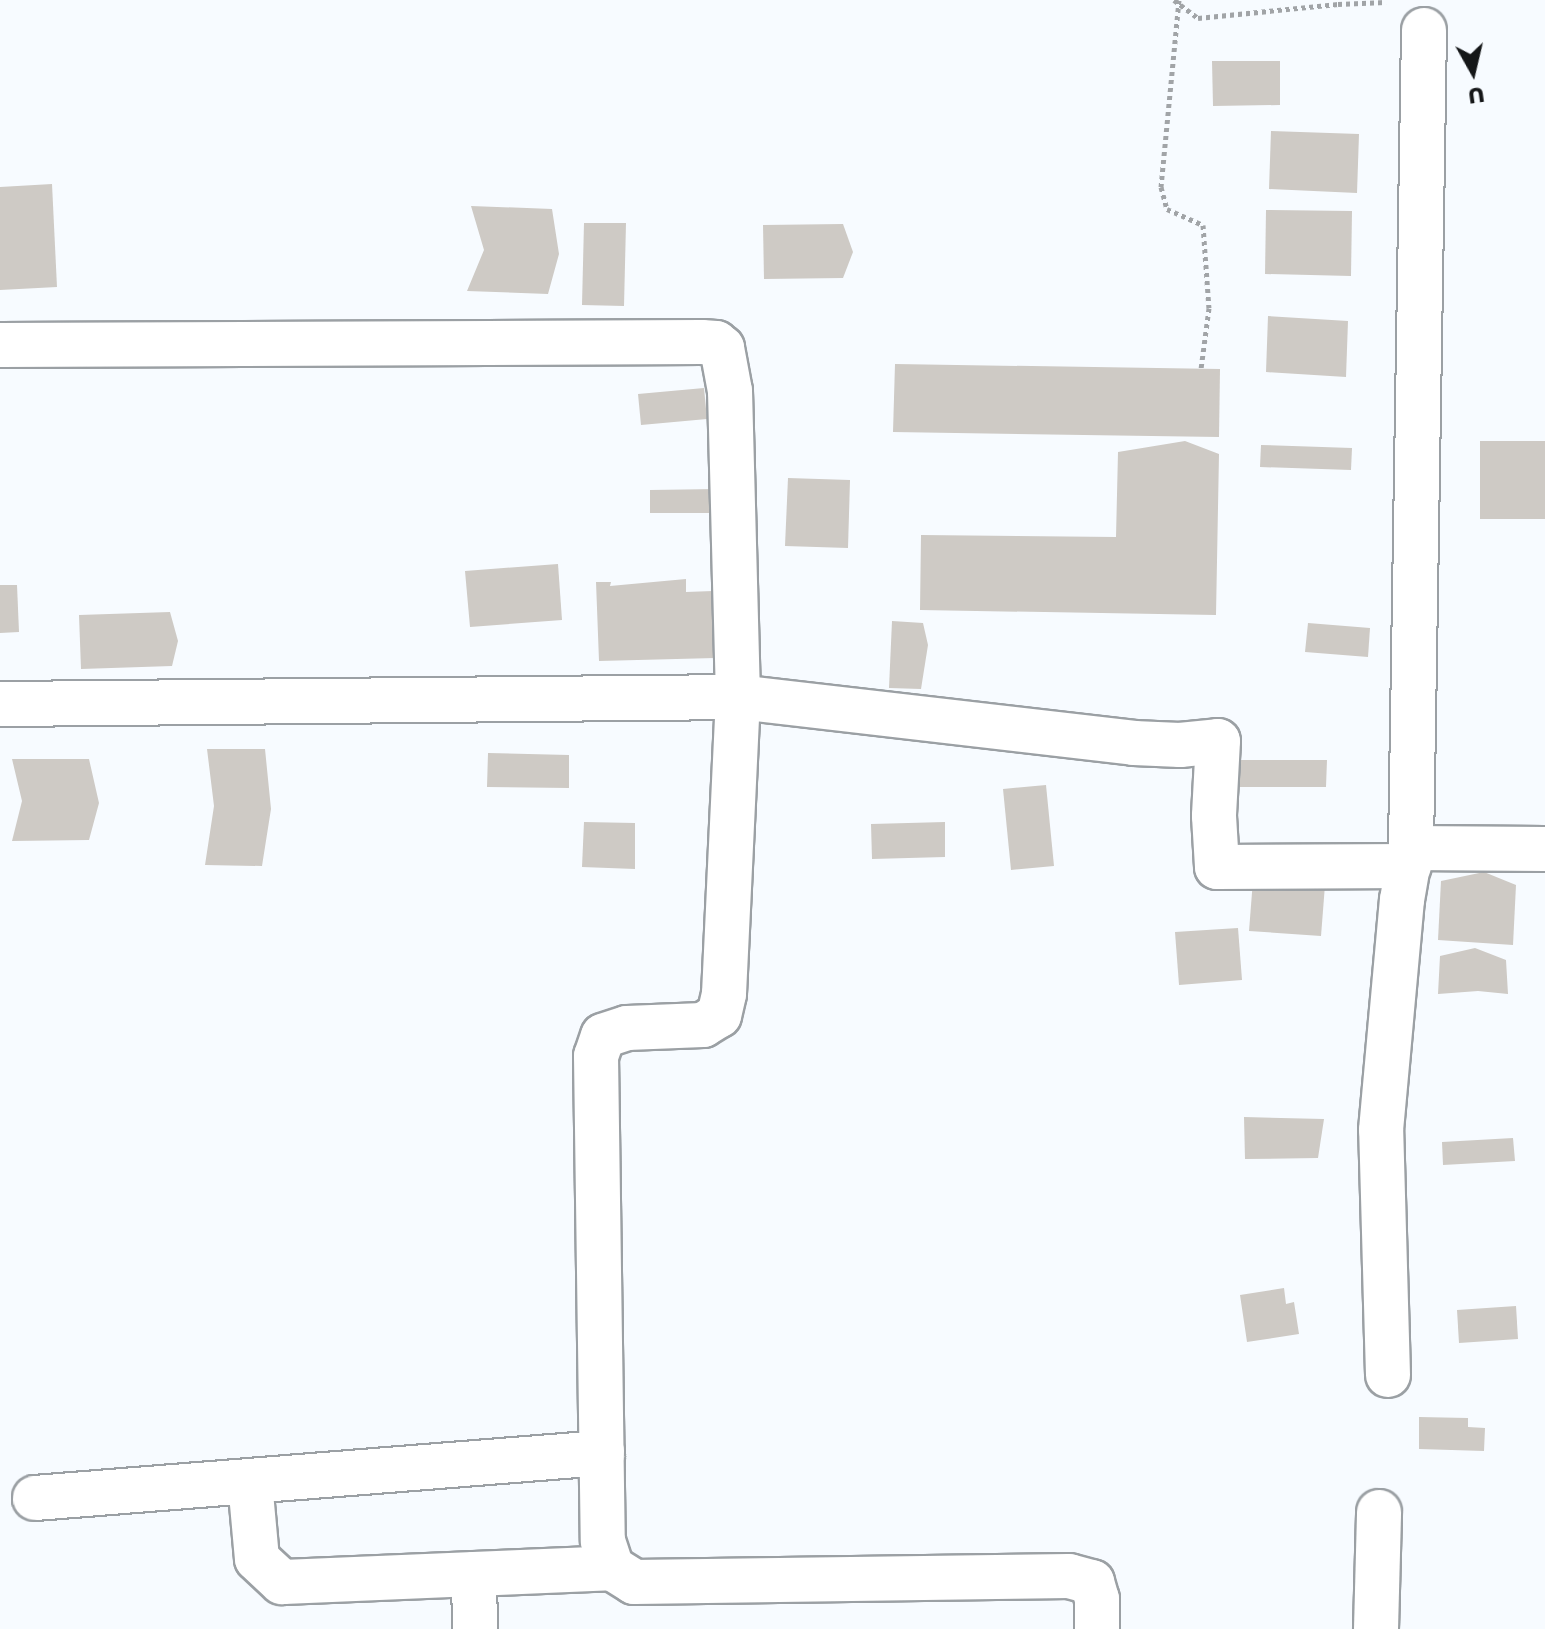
<!DOCTYPE html>
<style>
body{margin:0}
#map{position:relative;width:1545px;height:1629px;overflow:hidden;background:#f7fbff;font-family:"Golos Text",sans-serif}
div>[style]{position:absolute}
.building>*{inset:0;background:#cecac5}
.path>*{height:5px;margin-top:-2.5px;transform-origin:0;background:repeating-linear-gradient(90deg,#a1a4a7 0 4px,transparent 0 8px)}
.roads{filter:drop-shadow(2px 0 #9ba0a4) drop-shadow(-2px 0 #9ba0a4) drop-shadow(0 2px #9ba0a4) drop-shadow(0 -2px #9ba0a4)}
.minor>*{height:44px;margin:-22px;padding:0 22px;transform-origin:22px;border-radius:22px;background:#fff}
span{translate:-50% -50%;white-space:nowrap;text-align:center;line-height:1.15;-webkit-text-stroke:7px #f7fbff;paint-order:stroke}
.north{position:absolute;left:1433px;top:32px;width:80px;height:80px;-webkit-text-stroke:6px #f7fbff;paint-order:stroke;rotate:172deg;font-size:22px;font-weight:700;line-height:32px;text-align:center;color:#151718}
.north::after{content:'';display:block;margin:auto;width:28px;height:36px;background:#151718;clip-path:polygon(50% 0,100% 100%,50% 72%,0 100%)}
</style>
<div id="map">
<div class="building">
<i style="clip-path:polygon(1212px 61px,1280px 61px,1280px 105px,1213px 106px)"></i>
<i style="clip-path:polygon(1271px 131px,1359px 134px,1357px 193px,1269px 189px)"></i>
<i style="clip-path:polygon(52px 184px,57px 287px,0 290px,0 187px)"></i>
<i style="clip-path:polygon(471px 206px,552px 209px,559px 254px,548px 294px,467px 291px,484px 250px)"></i>
<i style="clip-path:polygon(1266px 210px,1352px 211px,1351px 276px,1265px 274px)"></i>
<i style="clip-path:polygon(584px 223px,626px 223px,624px 306px,582px 305px)"></i>
<i style="clip-path:polygon(843px 224px,853px 252px,843px 278px,764px 279px,763px 225px)"></i>
<i style="clip-path:polygon(1268px 316px,1348px 321px,1346px 377px,1266px 372px)"></i>
<i style="clip-path:polygon(895px 364px,1220px 369px,1219px 437px,893px 432px)"></i>
<i style="clip-path:polygon(704px 388px,707px 419px,641px 425px,638px 394px)"></i>
<i style="clip-path:polygon(1185px 441px,1219px 454px,1216px 615px,920px 610px,921px 535px,1116px 537px,1118px 452px)"></i>
<i style="clip-path:polygon(1480px 441px,1545px 441px,1545px 519px,1480px 519px)"></i>
<i style="clip-path:polygon(1261px 445px,1352px 448px,1351px 470px,1260px 467px)"></i>
<i style="clip-path:polygon(788px 478px,850px 480px,848px 548px,785px 546px)"></i>
<i style="clip-path:polygon(717px 489px,717px 513px,650px 513px,650px 490px)"></i>
<i style="clip-path:polygon(558px 564px,562px 620px,470px 627px,465px 571px)"></i>
<i style="clip-path:polygon(686px 579px,686px 592px,713px 591px,715px 658px,599px 661px,596px 582px,611px 582px,610px 586px)"></i>
<i style="clip-path:polygon(0 585px,17px 585px,19px 632px,0 633px)"></i>
<i style="clip-path:polygon(170px 612px,178px 641px,172px 666px,81px 669px,79px 615px)"></i>
<i style="clip-path:polygon(892px 621px,923px 623px,928px 645px,921px 689px,889px 688px)"></i>
<i style="clip-path:polygon(1308px 623px,1370px 628px,1368px 657px,1305px 652px)"></i>
<i style="clip-path:polygon(207px 749px,265px 749px,271px 809px,262px 866px,205px 865px,214px 806px)"></i>
<i style="clip-path:polygon(488px 753px,569px 755px,569px 788px,487px 787px)"></i>
<i style="clip-path:polygon(12px 759px,89px 759px,99px 803px,89px 840px,12px 841px,22px 801px)"></i>
<i style="clip-path:polygon(1222px 760px,1327px 760px,1326px 787px,1222px 787px)"></i>
<i style="clip-path:polygon(1046px 785px,1054px 866px,1011px 870px,1003px 789px)"></i>
<i style="clip-path:polygon(584px 822px,635px 823px,635px 869px,582px 867px)"></i>
<i style="clip-path:polygon(945px 822px,945px 857px,872px 859px,871px 824px)"></i>
<i style="clip-path:polygon(1484px 872px,1516px 885px,1513px 945px,1438px 940px,1441px 881px)"></i>
<i style="clip-path:polygon(1253px 880px,1325px 885px,1321px 936px,1249px 931px)"></i>
<i style="clip-path:polygon(1238px 928px,1242px 980px,1179px 985px,1175px 932px)"></i>
<i style="clip-path:polygon(1475px 948px,1506px 960px,1508px 994px,1478px 991px,1438px 994px,1440px 956px)"></i>
<i style="clip-path:polygon(1244px 1117px,1324px 1119px,1318px 1158px,1245px 1159px)"></i>
<i style="clip-path:polygon(1513px 1138px,1515px 1161px,1443px 1165px,1442px 1142px)"></i>
<i style="clip-path:polygon(1284px 1288px,1286px 1304px,1294px 1302px,1299px 1334px,1247px 1342px,1240px 1295px)"></i>
<i style="clip-path:polygon(1516px 1306px,1518px 1339px,1459px 1343px,1457px 1310px)"></i>
<i style="clip-path:polygon(1419px 1417px,1468px 1418px,1468px 1427px,1485px 1428px,1484px 1451px,1419px 1449px)"></i>
</div>
<div class="path">
<i style="left:1174px;top:0;width:30px;rotate:37deg"></i>
<i style="left:1198px;top:18px;width:141px;rotate:-5.7deg"></i>
<i style="left:1338px;top:4px;width:48px;rotate:-2.4deg"></i>
<i style="left:1179px;top:0;width:188px;rotate:95.5deg"></i>
<i style="left:1161px;top:187px;width:23px;rotate:75deg"></i>
<i style="left:1167px;top:209px;width:39px;rotate:24deg"></i>
<i style="left:1203px;top:225px;width:83px;rotate:85.9deg"></i>
<i style="left:1209px;top:308px;width:62px;rotate:97.5deg"></i>
</div>
<div class="roads">
<div class="minor">
<i style="left:0;top:345px;width:702px;rotate:-0.24deg"></i>
<i style="left:702px;top:342px;width:14px;rotate:4deg"></i>
<i style="left:716px;top:343px;width:8px;rotate:40deg"></i>
<i style="left:722px;top:348px;width:44px;rotate:79.5deg"></i>
<i style="left:730px;top:391px;width:306px;rotate:88.5deg"></i>
<i style="left:738px;top:697px;width:297px;rotate:92.7deg"></i>
<i style="left:724px;top:994px;width:22px;rotate:103deg"></i>
<i style="left:719px;top:1015px;width:19px;rotate:148deg"></i>
<i style="left:703px;top:1025px;width:76px;rotate:177.7deg"></i>
<i style="left:627px;top:1028px;width:25px;rotate:162deg"></i>
<i style="left:603px;top:1036px;width:21px;rotate:109deg"></i>
<i style="left:596px;top:1056px;width:485px;rotate:89.2deg"></i>
<i style="left:603px;top:1541px;width:28px;rotate:72deg"></i>
<i style="left:612px;top:1568px;width:26px;rotate:32deg"></i>
<i style="left:634px;top:1582px;width:435px;rotate:-0.8deg"></i>
<i style="left:1069px;top:1576px;width:24px;rotate:15deg"></i>
<i style="left:1092px;top:1582px;width:18px;rotate:74deg"></i>
<i style="left:1097px;top:1599px;width:30px;rotate:90deg"></i>
<i style="left:0;top:704px;width:738px;rotate:-0.54deg"></i>
<i style="left:738px;top:697px;width:399px;rotate:6.6deg"></i>
<i style="left:1134px;top:743px;width:46px;rotate:2.5deg"></i>
<i style="left:1180px;top:745px;width:38px;rotate:-6deg"></i>
<i style="left:1218px;top:741px;width:75px;rotate:93.1deg"></i>
<i style="left:1214px;top:816px;width:51px;rotate:86.6deg"></i>
<i style="left:1217px;top:867px;width:192px;rotate:-0.3deg"></i>
<i style="left:1411px;top:848px;width:134px;rotate:0.4deg"></i>
<i style="left:1388px;top:1375px;width:245px;rotate:-91.6deg"></i>
<i style="left:1381px;top:1130px;width:231px;rotate:-84.8deg"></i>
<i style="left:1402px;top:900px;width:53px;rotate:-80.2deg"></i>
<i style="left:1411px;top:848px;width:818px;rotate:-89.09deg"></i>
<i style="left:250px;top:1482px;width:77px;rotate:84.8deg"></i>
<i style="left:257px;top:1559px;width:34px;rotate:43deg"></i>
<i style="left:282px;top:1582px;width:330px;rotate:-2.4deg"></i>
<i style="left:35px;top:1498px;width:569px;rotate:-4.54deg"></i>
<i style="left:474px;top:1574px;width:55px;rotate:89deg"></i>
<i style="left:1376px;top:1629px;width:117px;rotate:-88.5deg"></i>
</div>
</div>
<div class="north">U</div>
</div>
